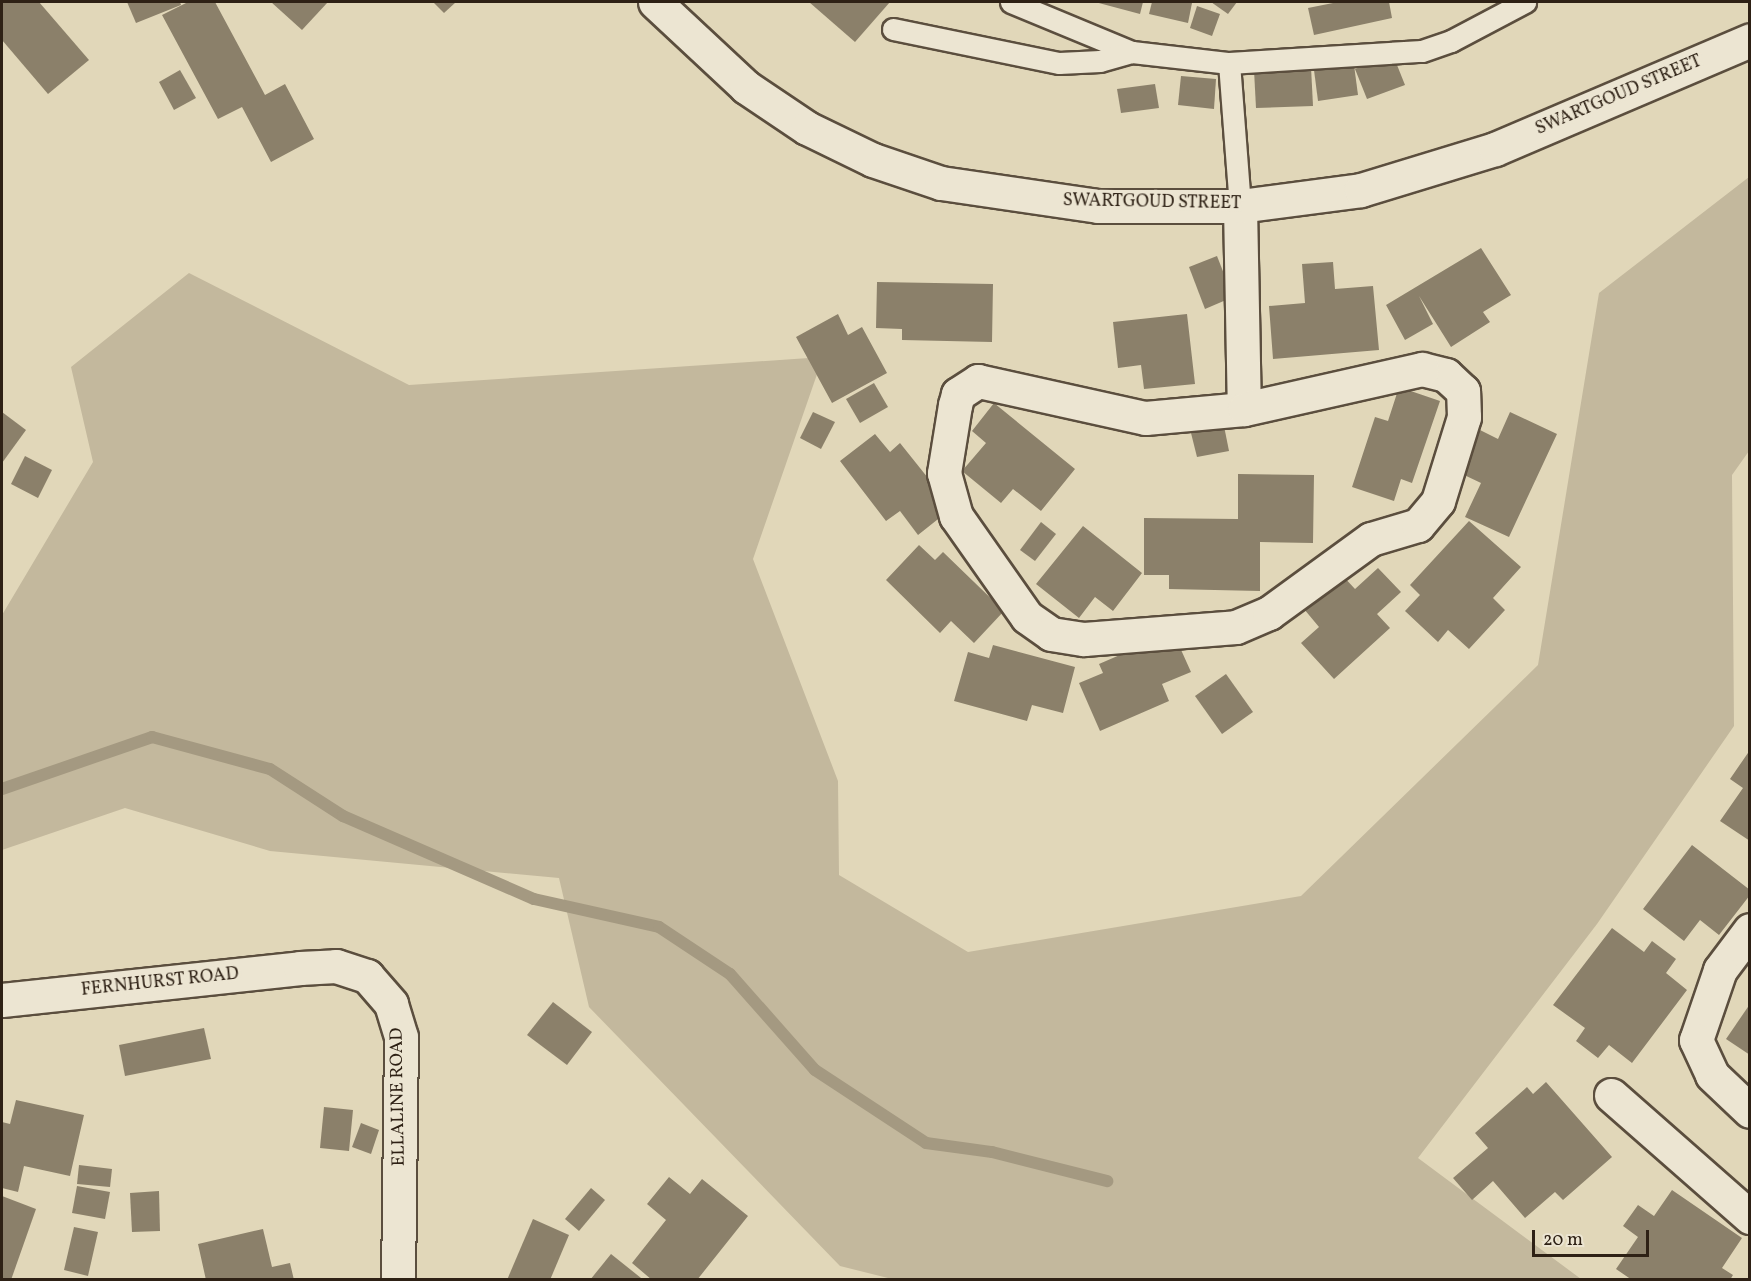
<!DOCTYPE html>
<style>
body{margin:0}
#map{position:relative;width:1751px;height:1281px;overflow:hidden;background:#e1d7b9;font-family:Vollkorn,serif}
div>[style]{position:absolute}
.green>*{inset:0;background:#c3b89d}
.stream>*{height:12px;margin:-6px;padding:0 6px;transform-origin:6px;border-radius:6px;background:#a49981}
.building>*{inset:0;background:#8b806a}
.roads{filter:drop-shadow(2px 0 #5b4e3e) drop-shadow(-2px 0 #5b4e3e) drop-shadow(0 2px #5b4e3e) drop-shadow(0 -2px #5b4e3e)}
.service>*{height:21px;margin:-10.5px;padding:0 10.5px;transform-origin:10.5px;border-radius:10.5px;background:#ece5d2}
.minor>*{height:33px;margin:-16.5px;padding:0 16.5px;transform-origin:16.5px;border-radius:16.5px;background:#ece5d2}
.tertiary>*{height:33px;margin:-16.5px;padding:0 16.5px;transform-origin:16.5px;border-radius:16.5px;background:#ece5d2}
span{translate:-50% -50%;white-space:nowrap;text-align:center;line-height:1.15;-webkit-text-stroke:6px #ece5d2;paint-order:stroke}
.street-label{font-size:18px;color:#2e2115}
.frame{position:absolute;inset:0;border:3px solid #2e2115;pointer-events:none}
.scale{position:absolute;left:1532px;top:1230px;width:117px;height:27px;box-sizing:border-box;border:3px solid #2e2115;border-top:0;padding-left:8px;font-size:18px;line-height:21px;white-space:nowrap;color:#2e2115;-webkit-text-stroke:4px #ece5d2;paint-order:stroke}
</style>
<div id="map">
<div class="green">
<i style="clip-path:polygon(1749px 177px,1749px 451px,1732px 475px,1734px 726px,1597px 924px,1418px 1158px,1581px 1279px,896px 1280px,840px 1266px,589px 1007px,559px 878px,270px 851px,125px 808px,2px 850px,2px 615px,93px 462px,71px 367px,189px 273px,409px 385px,823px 357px,753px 559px,838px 781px,839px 875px,968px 952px,1301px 896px,1538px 665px,1599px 293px)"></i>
</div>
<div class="stream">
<i style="left:2px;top:789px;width:159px;rotate:-19.1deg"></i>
<i style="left:152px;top:737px;width:122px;rotate:15.2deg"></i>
<i style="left:270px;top:769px;width:87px;rotate:32.8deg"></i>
<i style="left:343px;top:816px;width:208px;rotate:23.5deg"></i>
<i style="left:534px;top:899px;width:128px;rotate:12.6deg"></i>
<i style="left:659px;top:927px;width:85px;rotate:33.5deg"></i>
<i style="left:730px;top:974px;width:128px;rotate:48.5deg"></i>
<i style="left:815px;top:1070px;width:133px;rotate:33.3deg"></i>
<i style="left:926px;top:1143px;width:67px;rotate:7.8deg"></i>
<i style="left:992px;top:1152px;width:119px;rotate:14.2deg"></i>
</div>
<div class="building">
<i style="clip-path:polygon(2px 2px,39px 2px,89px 60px,48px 94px,2px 40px)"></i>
<i style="clip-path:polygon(127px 2px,180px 2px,181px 5px,136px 23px)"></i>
<i style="clip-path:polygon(188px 2px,215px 2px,265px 95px,285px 84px,314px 139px,271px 162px,242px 107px,218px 119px,162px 15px)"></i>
<i style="clip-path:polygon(271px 2px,328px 2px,302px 30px)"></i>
<i style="clip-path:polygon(433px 2px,456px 2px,444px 13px)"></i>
<i style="clip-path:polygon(809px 2px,890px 2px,855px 42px)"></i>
<i style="clip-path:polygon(1095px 2px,1143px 2px,1140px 14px)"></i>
<i style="clip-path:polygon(1152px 2px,1192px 3px,1188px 23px,1149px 14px)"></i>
<i style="clip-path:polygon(1211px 2px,1237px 2px,1228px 14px)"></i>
<i style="clip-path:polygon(1338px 2px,1389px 2px,1392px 18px,1314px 35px,1308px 8px)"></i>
<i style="clip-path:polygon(1197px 6px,1220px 14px,1212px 36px,1190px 28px)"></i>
<i style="clip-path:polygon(1393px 55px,1405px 85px,1367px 99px,1355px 69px)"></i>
<i style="clip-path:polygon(1354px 65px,1358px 95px,1318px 101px,1314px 70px)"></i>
<i style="clip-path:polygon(1311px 67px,1313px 106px,1256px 108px,1254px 70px)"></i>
<i style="clip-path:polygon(180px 70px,196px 98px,174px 110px,159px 82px)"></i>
<i style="clip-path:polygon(1181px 76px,1216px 79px,1214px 109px,1178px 105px)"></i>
<i style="clip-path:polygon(1155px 84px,1159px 108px,1121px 113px,1117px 89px)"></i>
<i style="clip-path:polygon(1481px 248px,1511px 295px,1483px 312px,1490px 322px,1451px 347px,1419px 296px,1433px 324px,1405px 340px,1386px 305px)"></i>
<i style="clip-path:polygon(1217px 256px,1233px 297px,1205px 309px,1189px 267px)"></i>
<i style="clip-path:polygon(1333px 262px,1335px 289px,1373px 286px,1379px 350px,1273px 359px,1269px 306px,1305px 303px,1302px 264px)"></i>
<i style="clip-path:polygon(877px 282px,993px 284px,992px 342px,902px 340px,902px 329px,876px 328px)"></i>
<i style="clip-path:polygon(838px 314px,848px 335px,862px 327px,887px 373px,832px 403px,796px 337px)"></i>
<i style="clip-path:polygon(1187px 314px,1195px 384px,1144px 389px,1141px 365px,1118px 368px,1113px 322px)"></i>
<i style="clip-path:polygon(874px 383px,888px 407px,860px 423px,846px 399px)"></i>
<i style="clip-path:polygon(1399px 387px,1440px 401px,1412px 483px,1401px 479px,1394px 501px,1352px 487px,1375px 417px,1388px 421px)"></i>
<i style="clip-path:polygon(994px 403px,1075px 469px,1041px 511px,1013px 489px,1001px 503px,962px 471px,986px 443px,972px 431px)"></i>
<i style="clip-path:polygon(2px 412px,26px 430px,2px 463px)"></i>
<i style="clip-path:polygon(813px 412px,835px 422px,821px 449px,800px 438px)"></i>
<i style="clip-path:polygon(1510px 412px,1557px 434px,1509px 537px,1465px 517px,1481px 483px,1460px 473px,1480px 430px,1498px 439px)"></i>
<i style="clip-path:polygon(1224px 426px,1229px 451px,1197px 457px,1191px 433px)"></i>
<i style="clip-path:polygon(875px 434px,890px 452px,900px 443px,952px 508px,918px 535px,900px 511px,886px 521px,840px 461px)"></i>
<i style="clip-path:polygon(25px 456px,52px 470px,38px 498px,11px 484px)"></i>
<i style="clip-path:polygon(1238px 474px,1314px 475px,1313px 543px,1260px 542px,1260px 591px,1169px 589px,1169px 575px,1144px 575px,1144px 518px,1238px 519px)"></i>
<i style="clip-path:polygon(1469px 521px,1521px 567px,1493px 598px,1505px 610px,1469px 649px,1448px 630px,1438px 642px,1405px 611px,1420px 595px,1410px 585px)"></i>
<i style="clip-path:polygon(1041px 522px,1056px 534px,1035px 561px,1020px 550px)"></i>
<i style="clip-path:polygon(1083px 526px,1142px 573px,1113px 611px,1095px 597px,1079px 618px,1036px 584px)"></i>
<i style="clip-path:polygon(919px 545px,935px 560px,943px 552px,1004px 611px,974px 643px,951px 621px,940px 633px,886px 580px)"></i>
<i style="clip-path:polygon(1378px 568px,1401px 592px,1377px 614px,1390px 628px,1334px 679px,1301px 643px,1319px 627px,1304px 609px,1342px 575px,1355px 589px)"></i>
<i style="clip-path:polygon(1173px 632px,1191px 672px,1162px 684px,1169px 701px,1100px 731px,1079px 683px,1103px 673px,1099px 664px)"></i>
<i style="clip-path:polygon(993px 645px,1075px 667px,1063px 713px,1032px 705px,1027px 721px,954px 701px,968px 652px,989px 658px)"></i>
<i style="clip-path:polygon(1226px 674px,1253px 712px,1222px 734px,1195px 696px)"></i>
<i style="clip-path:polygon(1750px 750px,1750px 841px,1720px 821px,1743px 788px,1730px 779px)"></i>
<i style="clip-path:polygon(1692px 845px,1750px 890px,1750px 895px,1719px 935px,1700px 920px,1684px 941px,1643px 909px)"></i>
<i style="clip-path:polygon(1612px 928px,1644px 952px,1652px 941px,1676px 959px,1666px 973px,1687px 990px,1632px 1063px,1609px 1045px,1598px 1058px,1576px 1041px,1585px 1028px,1553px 1005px)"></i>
<i style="clip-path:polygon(553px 1002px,592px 1032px,567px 1065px,527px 1035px)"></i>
<i style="clip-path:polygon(1750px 1004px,1750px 1055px,1726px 1039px)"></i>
<i style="clip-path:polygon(204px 1028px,211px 1059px,125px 1076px,119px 1045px)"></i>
<i style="clip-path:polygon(1546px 1082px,1612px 1157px,1563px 1200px,1555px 1192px,1525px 1218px,1493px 1181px,1472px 1200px,1453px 1178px,1488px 1148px,1475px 1133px,1527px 1087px,1533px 1094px)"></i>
<i style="clip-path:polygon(16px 1100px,84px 1115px,70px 1176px,24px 1166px,18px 1192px,2px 1188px,2px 1122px,10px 1124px)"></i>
<i style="clip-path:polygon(324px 1107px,353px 1110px,349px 1151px,320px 1148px)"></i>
<i style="clip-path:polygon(361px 1123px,379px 1130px,371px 1154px,352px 1147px)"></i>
<i style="clip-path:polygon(79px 1165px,112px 1169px,110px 1187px,77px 1184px)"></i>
<i style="clip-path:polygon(669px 1177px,690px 1194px,702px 1179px,748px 1216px,697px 1280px,652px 1280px,632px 1263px,666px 1220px,647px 1204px)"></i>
<i style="clip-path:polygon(77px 1186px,110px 1192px,105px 1219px,72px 1213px)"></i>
<i style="clip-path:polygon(591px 1188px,605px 1200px,579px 1231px,565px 1219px)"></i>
<i style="clip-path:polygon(1672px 1190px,1742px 1238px,1722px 1268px,1733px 1275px,1730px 1280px,1632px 1280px,1616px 1269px,1638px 1237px,1623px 1226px,1638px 1205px,1654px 1216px)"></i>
<i style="clip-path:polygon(159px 1191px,160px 1231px,132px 1232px,130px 1193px)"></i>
<i style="clip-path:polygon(2px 1196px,36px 1209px,11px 1280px,2px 1280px)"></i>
<i style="clip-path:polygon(533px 1219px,569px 1235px,550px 1280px,507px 1280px)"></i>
<i style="clip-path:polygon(74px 1227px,98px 1232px,88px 1276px,64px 1270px)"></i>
<i style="clip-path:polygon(263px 1229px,272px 1267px,290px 1263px,294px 1280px,206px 1280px,198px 1244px)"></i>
<i style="clip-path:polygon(611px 1254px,641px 1278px,640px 1280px,590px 1280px)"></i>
</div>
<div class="roads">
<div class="service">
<i style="left:1011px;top:2px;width:131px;rotate:22.5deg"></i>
<i style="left:1132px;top:52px;width:98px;rotate:6.5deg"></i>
<i style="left:1229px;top:63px;width:193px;rotate:-3.6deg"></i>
<i style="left:1422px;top:51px;width:31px;rotate:-19deg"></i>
<i style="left:1451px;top:41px;width:84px;rotate:-27.8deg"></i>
<i style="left:893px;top:29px;width:169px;rotate:11.6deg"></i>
<i style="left:1059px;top:63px;width:41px;rotate:-2.8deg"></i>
<i style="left:1100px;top:61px;width:33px;rotate:-16deg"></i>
<i style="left:1229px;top:63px;width:143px;rotate:85.6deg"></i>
</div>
<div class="minor">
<i style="left:1240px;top:206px;width:203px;rotate:88.9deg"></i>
<i style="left:1244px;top:409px;width:99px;rotate:174.8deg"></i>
<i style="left:1145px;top:418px;width:171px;rotate:-167.5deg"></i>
<i style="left:978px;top:381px;width:24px;rotate:147deg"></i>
<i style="left:958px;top:394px;width:11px;rotate:105deg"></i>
<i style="left:955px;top:405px;width:69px;rotate:99.2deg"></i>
<i style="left:944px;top:473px;width:45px;rotate:74.4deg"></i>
<i style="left:956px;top:516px;width:123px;rotate:54.9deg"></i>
<i style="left:1027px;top:617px;width:29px;rotate:35deg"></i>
<i style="left:1051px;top:634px;width:33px;rotate:9deg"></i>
<i style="left:1084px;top:639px;width:152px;rotate:-4.5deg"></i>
<i style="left:1236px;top:627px;width:36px;rotate:-23deg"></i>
<i style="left:1269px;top:613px;width:126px;rotate:-36deg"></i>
<i style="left:1371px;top:539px;width:49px;rotate:-16.6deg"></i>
<i style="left:1418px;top:525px;width:31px;rotate:-50deg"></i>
<i style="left:1438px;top:501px;width:88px;rotate:-72.8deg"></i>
<i style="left:1464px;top:417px;width:26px;rotate:-92deg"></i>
<i style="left:1463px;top:391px;width:23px;rotate:-137deg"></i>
<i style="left:1446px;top:375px;width:25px;rotate:-166deg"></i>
<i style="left:1422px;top:369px;width:182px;rotate:167.3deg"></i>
<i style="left:1750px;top:930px;width:50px;rotate:126.9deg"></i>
<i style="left:1720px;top:970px;width:74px;rotate:108.9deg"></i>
<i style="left:1696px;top:1040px;width:38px;rotate:65deg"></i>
<i style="left:1712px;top:1075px;width:52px;rotate:43.5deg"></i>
<i style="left:2px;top:1000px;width:300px;rotate:-6.1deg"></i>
<i style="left:300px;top:968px;width:36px;rotate:-3deg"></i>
<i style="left:336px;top:966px;width:33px;rotate:18deg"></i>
<i style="left:367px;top:976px;width:37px;rotate:49deg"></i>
<i style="left:391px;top:1004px;width:34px;rotate:73deg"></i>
<i style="left:401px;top:1037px;width:243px;rotate:90.7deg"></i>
<i style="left:1611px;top:1095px;width:185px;rotate:41.3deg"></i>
</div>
<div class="tertiary">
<i style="left:655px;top:2px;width:125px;rotate:43deg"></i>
<i style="left:746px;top:87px;width:73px;rotate:33.9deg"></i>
<i style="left:807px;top:128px;width:73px;rotate:25.9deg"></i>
<i style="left:873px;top:160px;width:72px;rotate:18.7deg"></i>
<i style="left:941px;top:183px;width:159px;rotate:8.3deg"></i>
<i style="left:1098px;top:206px;width:142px"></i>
<i style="left:1240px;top:206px;width:122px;rotate:-7.5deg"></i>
<i style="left:1361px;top:190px;width:140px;rotate:-17deg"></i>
<i style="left:1495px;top:149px;width:277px;rotate:-23.1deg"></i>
</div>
</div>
<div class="street-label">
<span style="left:1619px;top:96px;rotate:-23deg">SWARTGOUD STREET</span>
<span style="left:1152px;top:203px;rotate:1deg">SWARTGOUD STREET</span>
<span style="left:160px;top:983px;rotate:-6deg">FERNHURST ROAD</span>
<span style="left:399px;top:1097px;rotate:-91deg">ELLALINE ROAD</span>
</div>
<div class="frame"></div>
<div class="scale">20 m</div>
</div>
